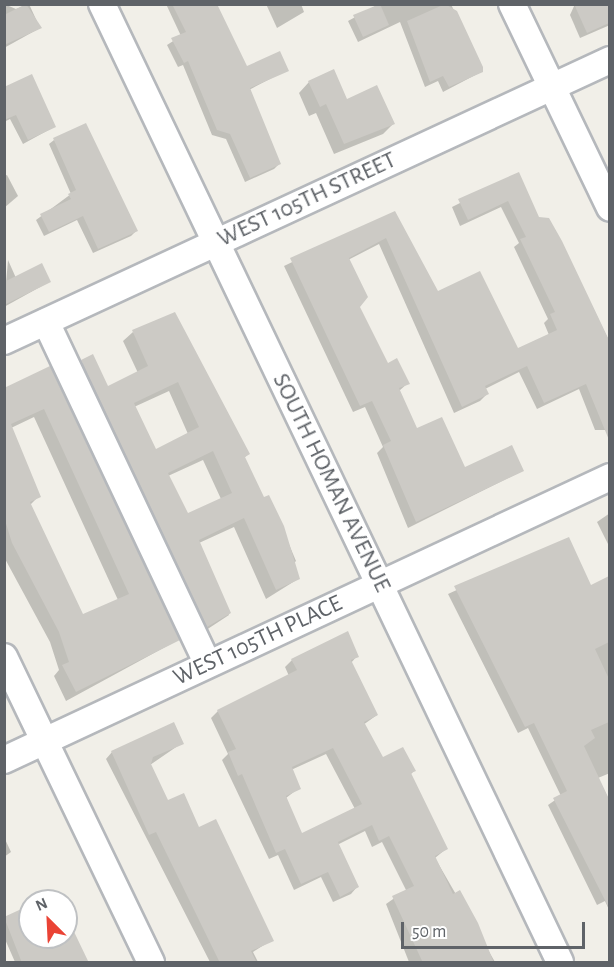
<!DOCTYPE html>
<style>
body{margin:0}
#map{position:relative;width:614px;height:967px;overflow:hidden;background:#f1efe8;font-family:"Alegreya Sans",sans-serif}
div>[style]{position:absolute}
.shadow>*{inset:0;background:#0003}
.building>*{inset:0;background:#cccac5}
.roads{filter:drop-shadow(2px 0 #b5b8bc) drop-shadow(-2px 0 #b5b8bc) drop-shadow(0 2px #b5b8bc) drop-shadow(0 -2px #b5b8bc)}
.minor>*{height:26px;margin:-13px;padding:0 13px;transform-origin:13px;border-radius:13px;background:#fff}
span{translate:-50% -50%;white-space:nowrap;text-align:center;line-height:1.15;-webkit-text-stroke:4.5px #fff;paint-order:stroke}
.street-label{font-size:24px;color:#5f6368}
.frame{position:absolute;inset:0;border:6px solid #5f6368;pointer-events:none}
.north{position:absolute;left:18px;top:889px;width:60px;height:60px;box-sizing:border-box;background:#fff;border:2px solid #bfc1c3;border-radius:50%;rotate:336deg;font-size:16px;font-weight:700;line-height:24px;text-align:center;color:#5f6368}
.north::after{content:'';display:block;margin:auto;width:21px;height:27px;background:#ea4335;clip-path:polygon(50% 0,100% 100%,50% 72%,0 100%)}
.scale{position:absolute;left:401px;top:922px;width:184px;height:27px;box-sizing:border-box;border:3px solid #5f6368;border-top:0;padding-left:8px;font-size:18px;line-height:21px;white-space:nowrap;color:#5f6368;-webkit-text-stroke:4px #fff;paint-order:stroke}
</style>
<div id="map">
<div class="shadow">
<i style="clip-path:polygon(4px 4px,16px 9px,29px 4px,40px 28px,4px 48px)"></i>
<i style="clip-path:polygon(166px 4px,215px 4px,246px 68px,287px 70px,249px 90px,279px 164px,274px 169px,245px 182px,226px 139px,212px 135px,183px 65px,178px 67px,167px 45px,181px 36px)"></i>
<i style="clip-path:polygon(266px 4px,301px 4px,304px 12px,277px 28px)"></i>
<i style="clip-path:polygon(379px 4px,451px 4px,481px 72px,443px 92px,438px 81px,425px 87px,400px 22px,358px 42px,348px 21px)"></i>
<i style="clip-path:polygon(575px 4px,610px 4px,610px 25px,580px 38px,570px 15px)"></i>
<i style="clip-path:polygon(309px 82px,346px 101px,394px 123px,383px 134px,334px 154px,316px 113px,309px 116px,299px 93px)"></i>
<i style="clip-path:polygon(4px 88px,54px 127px,23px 144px,10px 119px,4px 122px)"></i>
<i style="clip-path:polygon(54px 140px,136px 231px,131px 236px,93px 253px,77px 220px,44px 236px,36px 220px,71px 194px,49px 144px)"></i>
<i style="clip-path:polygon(518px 174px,538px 218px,561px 242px,610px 343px,610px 430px,595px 430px,579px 389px,537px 409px,519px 372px,485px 389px,487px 394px,480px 401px,454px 413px,379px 244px,348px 260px,358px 306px,387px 365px,408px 383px,399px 391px,416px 430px,465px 469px,522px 471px,408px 528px,377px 453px,383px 447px,365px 407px,353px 412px,284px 266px,394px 213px,438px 293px,517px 350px,549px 335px,544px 323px,548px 319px,514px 247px,519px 243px,501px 207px,460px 226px,452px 207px)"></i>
<i style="clip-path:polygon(7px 175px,18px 196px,4px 208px,4px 176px)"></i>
<i style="clip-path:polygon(8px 260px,16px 278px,49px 282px,4px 307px)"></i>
<i style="clip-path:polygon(evenodd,133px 332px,248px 454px,244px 458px,263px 499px,269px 497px,296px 561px,292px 565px,298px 579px,266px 599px,234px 527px,199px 543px,229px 615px,197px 636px,72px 371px,92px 356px,107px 388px,138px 373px,123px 341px,133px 332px,169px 391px,188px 434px,155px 451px,134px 407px,169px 391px,133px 332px,203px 460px,221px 499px,187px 515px,168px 476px,203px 460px)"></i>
<i style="clip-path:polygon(evenodd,50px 368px,178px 640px,66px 701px,54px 676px,59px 670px,50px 642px,4px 557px,4px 398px,50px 368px,34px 417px,118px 600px,82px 616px,30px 505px,39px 496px,11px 428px,34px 417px)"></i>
<i style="clip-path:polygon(610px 513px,610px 548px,597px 522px)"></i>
<i style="clip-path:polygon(568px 539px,590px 587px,610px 578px,610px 773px,598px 778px,610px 802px,610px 912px,605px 901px,597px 905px,548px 805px,561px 796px,528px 728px,518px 733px,448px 594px)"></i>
<i style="clip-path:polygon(evenodd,357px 656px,351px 663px,377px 715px,363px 725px,382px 758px,414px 771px,410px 775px,446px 849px,435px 858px,495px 962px,409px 962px,386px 904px,406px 890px,382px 842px,372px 847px,365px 831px,337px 845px,357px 887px,351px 894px,333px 902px,321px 877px,294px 890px,278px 855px,269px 859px,222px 760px,228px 754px,211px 718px,218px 711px,289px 676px,285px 667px,292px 660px,357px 656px,326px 754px,355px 809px,301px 835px,286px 798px,299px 788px,291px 770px,326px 754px)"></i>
<i style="clip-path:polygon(182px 743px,150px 765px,167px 802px,199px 829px,272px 940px,253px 952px,258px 962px,210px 962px,106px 759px,112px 752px)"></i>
<i style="clip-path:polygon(4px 837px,11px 852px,4px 857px)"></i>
<i style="clip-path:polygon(55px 895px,58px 901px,42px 901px)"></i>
<i style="clip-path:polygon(30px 907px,30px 937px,66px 937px,66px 919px,87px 962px,15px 962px,4px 937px,4px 919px)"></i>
</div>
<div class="building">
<i style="clip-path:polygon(26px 4px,42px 28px,4px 45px,4px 15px)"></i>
<i style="clip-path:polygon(172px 4px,217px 4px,247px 66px,280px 51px,289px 71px,250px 88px,281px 164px,250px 178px,230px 134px,217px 130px,188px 61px,184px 63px,171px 38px,186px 32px)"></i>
<i style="clip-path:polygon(380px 4px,389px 25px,363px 37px,353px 15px)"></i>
<i style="clip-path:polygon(445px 4px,457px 11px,483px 67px,483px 72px,449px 87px,443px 76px,430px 82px,407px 21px)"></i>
<i style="clip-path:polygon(574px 4px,609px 4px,609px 23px,587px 33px)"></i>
<i style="clip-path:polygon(334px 69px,347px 99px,377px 85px,395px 124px,344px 144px,326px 104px,320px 107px,308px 81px)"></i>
<i style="clip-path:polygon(32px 74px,56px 127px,28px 140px,16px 115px,4px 120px,4px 87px)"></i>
<i style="clip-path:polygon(86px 123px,138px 231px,98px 249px,83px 216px,49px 232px,40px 214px,71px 199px,68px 194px,76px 190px,53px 138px)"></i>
<i style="clip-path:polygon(519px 172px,539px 217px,549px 218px,562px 241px,609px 340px,609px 440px,586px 384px,544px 403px,527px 366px,485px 386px,489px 394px,462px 407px,386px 238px,349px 258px,368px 297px,360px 307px,388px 363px,397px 358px,410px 384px,399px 388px,417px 428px,442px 417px,465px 467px,512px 445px,524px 471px,416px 522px,383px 445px,391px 441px,372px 401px,360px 406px,290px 258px,395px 211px,438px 291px,480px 271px,518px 348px,557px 330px,550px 314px,555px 312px,520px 239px,526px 237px,508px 201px,468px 220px,458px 199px)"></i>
<i style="clip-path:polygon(42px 263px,51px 282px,4px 305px,4px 282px)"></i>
<i style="clip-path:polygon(evenodd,175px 312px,250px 454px,245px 457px,264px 497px,269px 495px,284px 526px,300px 579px,276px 590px,244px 518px,199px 540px,231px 613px,207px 627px,81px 360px,93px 354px,108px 386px,148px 366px,132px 330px,175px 312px,178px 382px,199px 427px,156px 449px,134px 403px,178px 382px,175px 312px,213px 451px,232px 493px,188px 513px,168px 473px,213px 451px)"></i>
<i style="clip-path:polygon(evenodd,50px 366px,180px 640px,76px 692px,62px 665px,69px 662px,59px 632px,12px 543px,4px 517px,4px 388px,50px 366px,44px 409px,129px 594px,83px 614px,30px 502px,41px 497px,11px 424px,44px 409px)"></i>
<i style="clip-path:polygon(569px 537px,591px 585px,609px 576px,609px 642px,595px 649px,609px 679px,609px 722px,591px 730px,595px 738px,584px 746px,609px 799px,609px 908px,553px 798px,567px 791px,534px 723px,525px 727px,454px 586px)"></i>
<i style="clip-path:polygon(evenodd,348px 631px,359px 657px,351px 660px,378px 715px,364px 722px,383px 757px,403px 747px,416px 771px,411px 773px,448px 849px,435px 856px,453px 894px,460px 890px,478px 923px,494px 963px,423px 963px,392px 896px,414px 886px,389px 836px,379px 841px,372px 825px,338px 842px,359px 887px,340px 897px,328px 872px,301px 884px,285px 849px,276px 853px,242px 774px,238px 776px,228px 752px,236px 749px,217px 710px,297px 670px,291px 659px,348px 631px,333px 748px,362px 804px,302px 833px,286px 796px,301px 789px,292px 767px,333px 748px)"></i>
<i style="clip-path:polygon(174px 722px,184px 744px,153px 757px,151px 764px,168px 800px,184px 793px,199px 827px,216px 819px,274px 941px,251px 951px,257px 963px,220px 963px,156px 832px,149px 835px,111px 751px)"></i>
<i style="clip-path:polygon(30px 905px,30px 937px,66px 937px,66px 915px,89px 963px,22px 963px,4px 917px)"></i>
</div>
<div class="roads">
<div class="minor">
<i style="left:102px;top:4px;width:1062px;rotate:64.45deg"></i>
<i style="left:512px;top:4px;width:226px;rotate:64.3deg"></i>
<i style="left:46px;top:322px;width:378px;rotate:64.7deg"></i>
<i style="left:4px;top:341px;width:668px;rotate:-24.88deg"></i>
<i style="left:4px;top:657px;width:339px;rotate:64.3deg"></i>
<i style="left:4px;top:760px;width:669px;rotate:-25.03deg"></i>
</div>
</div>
<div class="street-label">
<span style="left:307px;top:200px;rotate:-25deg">WEST 105TH STREET</span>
<span style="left:331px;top:483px;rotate:64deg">SOUTH HOMAN AVENUE</span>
<span style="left:258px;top:641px;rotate:-25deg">WEST 105TH PLACE</span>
</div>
<div class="frame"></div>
<div class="north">N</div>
<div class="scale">50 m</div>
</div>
